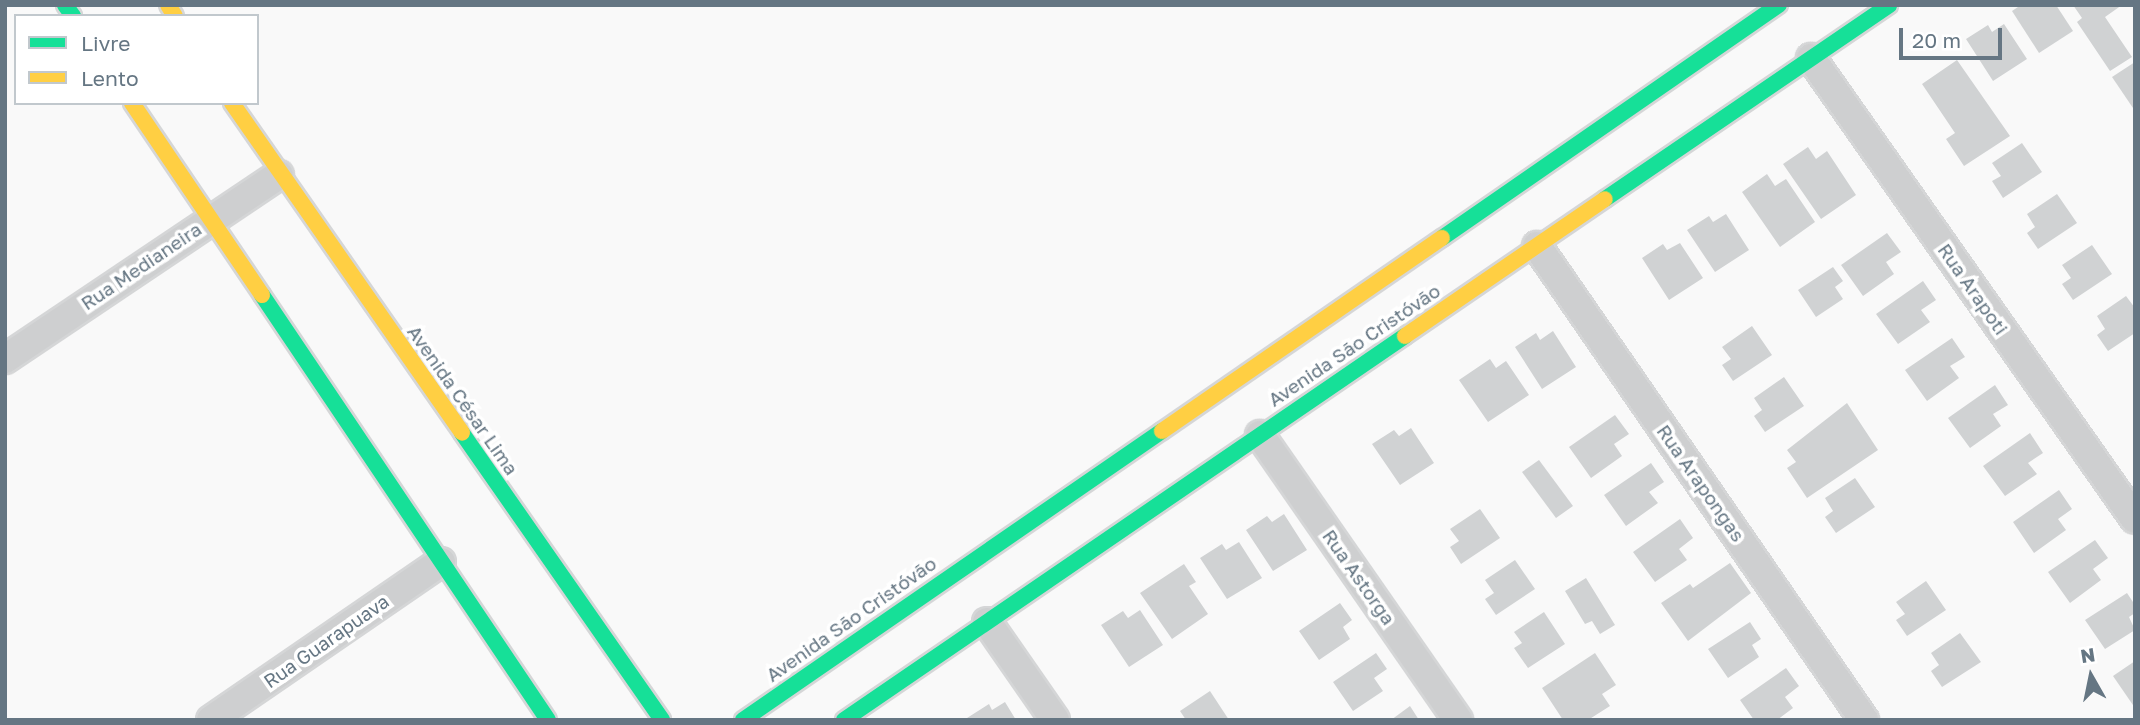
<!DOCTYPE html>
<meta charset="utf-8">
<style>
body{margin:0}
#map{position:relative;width:2140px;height:725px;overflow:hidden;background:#f9f9f9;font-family:"Golos Text",sans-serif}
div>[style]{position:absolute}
.building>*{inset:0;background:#d0d2d3}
.roads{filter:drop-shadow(2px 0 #d5d6d7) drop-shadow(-2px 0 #d5d6d7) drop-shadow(0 2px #d5d6d7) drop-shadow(0 -2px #d5d6d7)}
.street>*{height:28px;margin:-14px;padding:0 14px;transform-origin:14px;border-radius:14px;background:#cecfd0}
.fast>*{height:16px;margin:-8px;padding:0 8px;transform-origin:8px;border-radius:8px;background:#16e098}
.slow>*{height:16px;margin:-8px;padding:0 8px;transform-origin:8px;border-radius:8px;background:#ffcf43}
span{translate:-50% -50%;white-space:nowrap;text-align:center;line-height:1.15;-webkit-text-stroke:7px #fff;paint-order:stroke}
.street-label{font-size:19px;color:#657683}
.frame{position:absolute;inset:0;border:7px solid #657683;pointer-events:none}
.legend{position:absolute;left:14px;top:14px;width:245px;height:91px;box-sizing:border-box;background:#fff;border:2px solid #c1c8cd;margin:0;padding:9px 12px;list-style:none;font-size:21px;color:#657683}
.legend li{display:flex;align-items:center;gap:14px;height:35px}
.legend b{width:35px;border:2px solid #c1c8cd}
.north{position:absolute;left:2056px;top:641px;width:70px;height:70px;-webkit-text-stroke:5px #fff;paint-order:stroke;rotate:351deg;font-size:19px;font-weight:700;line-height:28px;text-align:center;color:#657683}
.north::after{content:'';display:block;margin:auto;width:24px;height:32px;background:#657683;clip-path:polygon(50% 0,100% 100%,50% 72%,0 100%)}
.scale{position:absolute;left:1899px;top:28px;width:103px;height:32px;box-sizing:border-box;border:4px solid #657683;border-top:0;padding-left:9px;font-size:21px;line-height:24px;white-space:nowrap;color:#657683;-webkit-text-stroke:5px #fff;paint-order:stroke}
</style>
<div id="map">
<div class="building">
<i style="clip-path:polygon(2021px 5px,2056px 5px,2073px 31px,2039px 53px,2012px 11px)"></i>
<i style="clip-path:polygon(2073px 5px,2122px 5px,2105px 17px,2132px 57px,2110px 71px,2077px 22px,2082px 18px)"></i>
<i style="clip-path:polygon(2004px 24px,2027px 59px,1993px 81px,1966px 39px,1988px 25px,1992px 32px)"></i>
<i style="clip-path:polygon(1957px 60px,2010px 136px,1964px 166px,1946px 139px,1955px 133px,1922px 84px)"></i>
<i style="clip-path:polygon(2135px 62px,2135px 111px,2112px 77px)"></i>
<i style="clip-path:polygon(2022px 143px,2042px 172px,2003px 198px,1992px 181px,2001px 176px,1992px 163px)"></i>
<i style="clip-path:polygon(1808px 147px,1816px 159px,1827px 151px,1856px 195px,1821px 219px,1783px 164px)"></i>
<i style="clip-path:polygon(1767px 174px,1775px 186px,1786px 179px,1815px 222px,1780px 247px,1742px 192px)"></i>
<i style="clip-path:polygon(2057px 194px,2077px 223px,2038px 249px,2027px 233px,2035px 227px,2027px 214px)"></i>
<i style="clip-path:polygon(1726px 214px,1749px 250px,1715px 272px,1687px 230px,1709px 216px,1713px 222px)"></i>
<i style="clip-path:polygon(1887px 233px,1901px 252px,1886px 262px,1894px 274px,1863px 296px,1841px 265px)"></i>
<i style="clip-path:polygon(1680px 243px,1703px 278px,1669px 300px,1642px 258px,1663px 244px,1667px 250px)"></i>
<i style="clip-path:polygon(2092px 245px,2112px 274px,2073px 300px,2062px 284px,2071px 278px,2062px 265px)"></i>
<i style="clip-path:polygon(1833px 267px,1843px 281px,1835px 287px,1843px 299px,1816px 317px,1798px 290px)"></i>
<i style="clip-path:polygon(1923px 281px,1936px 300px,1921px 310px,1930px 322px,1898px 344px,1876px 314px)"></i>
<i style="clip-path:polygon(2126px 296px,2135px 308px,2135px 333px,2108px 351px,2097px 335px,2105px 329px,2097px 316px)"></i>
<i style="clip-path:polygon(1752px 326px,1772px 355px,1733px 381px,1722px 365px,1731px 359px,1722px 347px)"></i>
<i style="clip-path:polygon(1553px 331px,1576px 367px,1542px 389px,1515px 347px,1536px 333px,1540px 340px)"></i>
<i style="clip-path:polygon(1952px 338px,1965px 357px,1950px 366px,1959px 378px,1927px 401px,1905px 370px)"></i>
<i style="clip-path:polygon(1490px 359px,1496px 368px,1506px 361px,1529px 395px,1488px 422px,1459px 380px)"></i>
<i style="clip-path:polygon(1784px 377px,1804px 406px,1765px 432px,1754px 416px,1762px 410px,1754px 398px)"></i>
<i style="clip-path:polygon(1995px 385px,2008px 405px,1993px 414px,2001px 426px,1970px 448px,1948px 418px)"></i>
<i style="clip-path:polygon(1847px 403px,1878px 450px,1807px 498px,1787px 468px,1796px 462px,1787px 450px)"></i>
<i style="clip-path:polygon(1615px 415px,1629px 434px,1614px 444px,1622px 456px,1591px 478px,1569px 447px)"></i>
<i style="clip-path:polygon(1411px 428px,1434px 463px,1400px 485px,1372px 444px,1394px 430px,1399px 436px)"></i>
<i style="clip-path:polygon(2030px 433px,2043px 453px,2028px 463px,2037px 474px,2005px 496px,1983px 466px)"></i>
<i style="clip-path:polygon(1539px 460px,1573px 506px,1556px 518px,1522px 472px)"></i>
<i style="clip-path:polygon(1651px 463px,1664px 482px,1649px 492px,1658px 503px,1626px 526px,1604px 495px)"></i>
<i style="clip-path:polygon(1855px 478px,1875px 507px,1836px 533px,1825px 517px,1833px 511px,1825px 498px)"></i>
<i style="clip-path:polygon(2059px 490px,2072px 509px,2058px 519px,2066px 530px,2034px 553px,2013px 522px)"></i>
<i style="clip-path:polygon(1480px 509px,1500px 538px,1461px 564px,1450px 547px,1459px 541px,1450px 529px)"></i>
<i style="clip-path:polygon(1284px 514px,1307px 550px,1273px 571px,1246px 530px,1267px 516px,1272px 522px)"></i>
<i style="clip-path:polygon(1680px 519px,1693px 538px,1679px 549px,1687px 560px,1655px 582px,1633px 552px)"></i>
<i style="clip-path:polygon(2095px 540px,2108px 558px,2093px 569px,2101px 580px,2070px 603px,2048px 572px)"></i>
<i style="clip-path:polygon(1239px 542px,1262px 578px,1227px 599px,1200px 558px,1222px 544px,1226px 550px)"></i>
<i style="clip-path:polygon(1515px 560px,1535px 589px,1496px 615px,1485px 599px,1494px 593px,1485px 580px)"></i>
<i style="clip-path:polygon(1730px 563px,1751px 593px,1688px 641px,1661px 603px,1690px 584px,1693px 588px)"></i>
<i style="clip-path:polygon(1184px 564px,1196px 582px,1189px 586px,1208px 614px,1172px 639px,1140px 593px)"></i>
<i style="clip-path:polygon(1586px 578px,1615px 625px,1600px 634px,1592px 621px,1585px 624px,1565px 591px)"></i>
<i style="clip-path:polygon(1926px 581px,1946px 610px,1907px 636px,1896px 620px,1905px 614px,1896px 602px)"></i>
<i style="clip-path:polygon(2127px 593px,2135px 605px,2135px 613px,2129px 617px,2135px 630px,2105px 649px,2085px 620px)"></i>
<i style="clip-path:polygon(1340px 603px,1352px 620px,1343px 627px,1350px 639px,1319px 660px,1299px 631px)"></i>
<i style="clip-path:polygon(1140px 610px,1163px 645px,1129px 667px,1101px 625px,1123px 611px,1128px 618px)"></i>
<i style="clip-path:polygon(1544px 612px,1565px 644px,1528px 668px,1514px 648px,1522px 643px,1514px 632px)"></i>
<i style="clip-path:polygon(1750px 622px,1761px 639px,1752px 645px,1759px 657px,1728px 678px,1708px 649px)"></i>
<i style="clip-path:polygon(1960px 633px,1981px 662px,1942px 687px,1931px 671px,1939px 665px,1931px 653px)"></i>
<i style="clip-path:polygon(1376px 653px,1387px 669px,1374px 678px,1383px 691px,1353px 711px,1333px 682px)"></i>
<i style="clip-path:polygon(1595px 653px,1616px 685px,1602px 694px,1610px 706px,1588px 720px,1563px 720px,1542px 688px)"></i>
<i style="clip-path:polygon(2135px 661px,2135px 708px,2113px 676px)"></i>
<i style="clip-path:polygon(1786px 668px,1799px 686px,1785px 697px,1793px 708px,1777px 720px,1754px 720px,1740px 700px)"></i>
<i style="clip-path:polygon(1210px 691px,1229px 720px,1186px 720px,1180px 711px)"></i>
<i style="clip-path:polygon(1005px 702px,1016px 720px,967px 718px,989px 704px,992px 710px)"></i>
<i style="clip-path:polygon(1410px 706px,1419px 720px,1391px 720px)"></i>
</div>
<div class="roads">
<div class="street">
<i style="left:1811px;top:58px;width:563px;rotate:54.9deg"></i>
<i style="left:1537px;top:246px;width:576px;rotate:55.4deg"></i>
<i style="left:5px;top:359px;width:330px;rotate:-33.9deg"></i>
<i style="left:1260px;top:435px;width:347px;rotate:55.2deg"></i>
<i style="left:987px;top:622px;width:119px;rotate:55.2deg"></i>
<i style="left:211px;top:720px;width:279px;rotate:-34.5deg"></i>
</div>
<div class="fast">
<i style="left:65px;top:5px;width:14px;rotate:54deg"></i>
<i style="left:1605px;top:199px;width:344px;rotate:-34.3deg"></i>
<i style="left:1442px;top:238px;width:410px;rotate:-34.7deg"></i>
<i style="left:262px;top:295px;width:512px;rotate:56.06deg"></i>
<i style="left:462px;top:433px;width:350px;rotate:55.1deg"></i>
<i style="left:743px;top:720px;width:509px;rotate:-34.6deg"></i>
<i style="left:844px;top:720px;width:680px;rotate:-34.39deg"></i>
</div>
<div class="slow">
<i style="left:168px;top:5px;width:13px;rotate:58deg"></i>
<i style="left:132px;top:103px;width:232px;rotate:55.9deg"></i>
<i style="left:232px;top:103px;width:402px;rotate:55.1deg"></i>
<i style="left:1405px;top:336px;width:242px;rotate:-34.4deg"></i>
<i style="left:1162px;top:431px;width:340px;rotate:-34.6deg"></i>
</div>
</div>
<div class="street-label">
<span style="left:141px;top:266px;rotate:-34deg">Rua Medianeira</span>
<span style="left:1973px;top:289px;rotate:55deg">Rua Arapoti</span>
<span style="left:1354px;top:345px;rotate:-34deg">Avenida São Cristóvão</span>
<span style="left:463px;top:400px;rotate:55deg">Avenida César Lima</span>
<span style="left:1701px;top:483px;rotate:55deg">Rua Arapongas</span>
<span style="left:1359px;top:577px;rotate:55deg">Rua Astorga</span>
<span style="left:851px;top:619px;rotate:-35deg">Avenida São Cristóvão</span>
<span style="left:326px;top:641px;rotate:-35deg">Rua Guarapuava</span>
</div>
<div class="frame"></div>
<ul class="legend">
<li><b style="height:9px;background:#16e098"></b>Livre</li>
<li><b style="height:9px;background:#ffcf43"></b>Lento</li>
</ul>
<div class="north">N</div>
<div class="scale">20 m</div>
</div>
